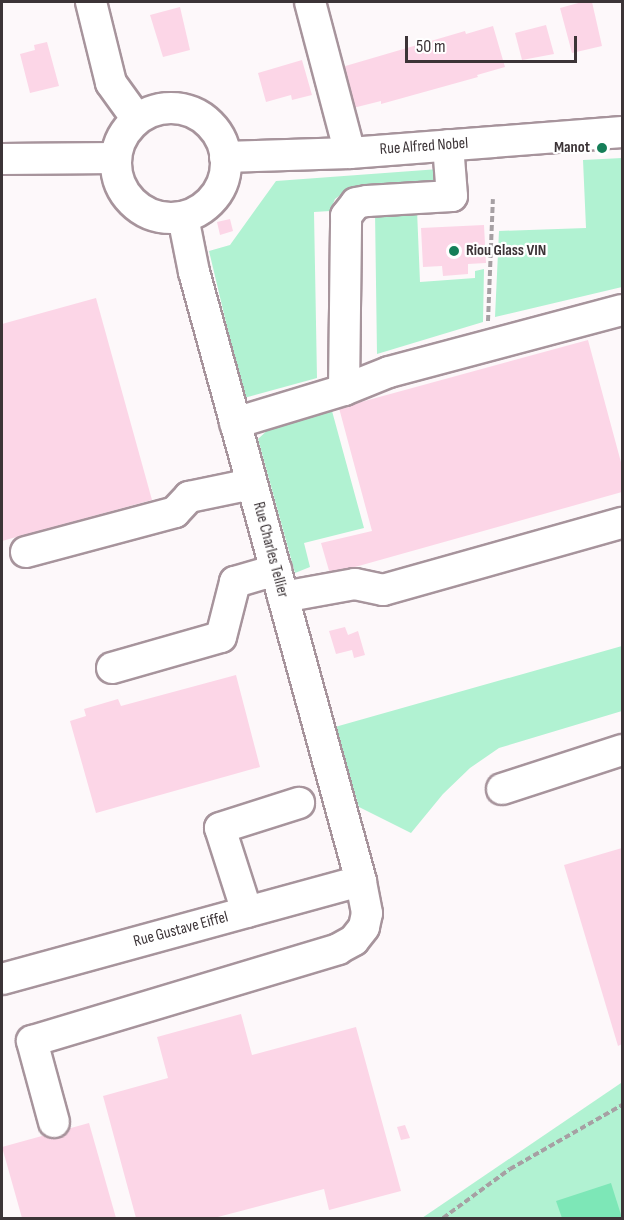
<!DOCTYPE html>
<style>
body{margin:0}
#map{position:relative;width:624px;height:1220px;overflow:hidden;background:#fdf8fa;font-family:"Sofia Sans Condensed",sans-serif}
div>[style]{position:absolute}
.green>*{inset:0;background:#b1f2d2}
.water>*{inset:0;background:#7de7b7}
.building>*{inset:0;background:#fcd6e7}
.path>*{height:4px;margin-top:-2px;transform-origin:0;background:repeating-linear-gradient(90deg,#a6a0a3 0 6px,transparent 0 9px)}
.roads{filter:drop-shadow(2px 0 #a7949c) drop-shadow(-2px 0 #a7949c) drop-shadow(0 2px #a7949c) drop-shadow(0 -2px #a7949c)}
.minor>*{height:30px;margin:-15px;padding:0 15px;transform-origin:15px;border-radius:15px;background:#fff}
.minor>.ring{margin:-15px;padding:0;box-sizing:content-box;background:none;border:30px solid #fff;border-radius:50%}
.dots>*{width:16px;height:16px;translate:-50% -50%;box-sizing:border-box;border:3px solid #fff;border-radius:50%}
span{translate:-50% -50%;white-space:nowrap;text-align:center;line-height:1.15;-webkit-text-stroke:4.5px #fff;paint-order:stroke}
.street-label{font-size:16px;color:#3c3437}
.poi-label{font-size:16px;color:#3c3437;font-weight:700}
.right{translate:-100% -50%;text-align:right}
.left{translate:0 -50%;text-align:left}
.frame{position:absolute;inset:0;border:3px solid #3c3437;pointer-events:none}
.scale{position:absolute;left:405px;top:36px;width:172px;height:27px;box-sizing:border-box;border:3px solid #3c3437;border-top:0;padding-left:8px;font-size:18px;line-height:21px;white-space:nowrap;color:#3c3437;-webkit-text-stroke:4px #fff;paint-order:stroke}
</style>
<div id="map">
<div class="green">
<i style="clip-path:polygon(622px 158px,622px 287px,495px 317px,499px 231px,586px 228px,583px 160px)"></i>
<i style="clip-path:polygon(439px 169px,439px 180px,429px 187px,347px 190px,335px 199px,330px 211px,314px 212px,317px 378px,244px 398px,209px 251px,230px 245px,276px 181px)"></i>
<i style="clip-path:polygon(417px 210px,420px 282px,475px 278px,475px 271px,484px 269px,483px 322px,377px 354px,375px 212px)"></i>
<i style="clip-path:polygon(332px 411px,364px 528px,304px 543px,310px 567px,295px 573px,258px 439px,272px 426px)"></i>
<i style="clip-path:polygon(622px 646px,622px 711px,499px 748px,470px 768px,443px 794px,411px 833px,359px 807px,335px 727px)"></i>
<i style="clip-path:polygon(621px 1083px,622px 1218px,422px 1218px)"></i>
</div>
<div class="water">
<i style="clip-path:polygon(611px 1183px,622px 1218px,562px 1218px,556px 1201px)"></i>
</div>
<div class="building">
<i style="clip-path:polygon(582px 2px,592px 2px,602px 46px,572px 53px,560px 8px)"></i>
<i style="clip-path:polygon(180px 7px,190px 50px,163px 57px,150px 15px)"></i>
<i style="clip-path:polygon(546px 25px,554px 54px,522px 60px,515px 33px)"></i>
<i style="clip-path:polygon(493px 26px,505px 67px,477px 75px,478px 77px,381px 104px,381px 101px,353px 108px,342px 67px,465px 31px,466px 34px)"></i>
<i style="clip-path:polygon(47px 42px,59px 86px,30px 93px,20px 54px,35px 50px,34px 45px)"></i>
<i style="clip-path:polygon(302px 60px,312px 95px,292px 100px,291px 95px,266px 102px,258px 73px)"></i>
<i style="clip-path:polygon(230px 219px,233px 231px,220px 235px,217px 222px)"></i>
<i style="clip-path:polygon(484px 225px,486px 263px,468px 264px,468px 274px,443px 276px,442px 266px,423px 267px,421px 228px)"></i>
<i style="clip-path:polygon(96px 298px,152px 500px,2px 541px,2px 324px)"></i>
<i style="clip-path:polygon(588px 340px,622px 466px,622px 492px,330px 574px,321px 543px,372px 531px,339px 408px)"></i>
<i style="clip-path:polygon(345px 627px,348px 635px,358px 631px,365px 655px,354px 658px,352px 650px,336px 654px,329px 631px)"></i>
<i style="clip-path:polygon(236px 675px,260px 767px,96px 813px,70px 721px,86px 716px,84px 709px,118px 699px,121px 706px)"></i>
<i style="clip-path:polygon(622px 848px,622px 1044px,618px 1046px,564px 865px)"></i>
<i style="clip-path:polygon(241px 1014px,252px 1055px,356px 1027px,401px 1191px,329px 1210px,324px 1189px,214px 1218px,136px 1218px,103px 1096px,168px 1078px,157px 1037px)"></i>
<i style="clip-path:polygon(89px 1123px,116px 1218px,22px 1218px,2px 1147px)"></i>
<i style="clip-path:polygon(405px 1125px,410px 1138px,401px 1140px,397px 1127px)"></i>
</div>
<div class="path">
<i style="left:488px;top:321px;width:122px;rotate:-87.7deg"></i>
<i style="left:443px;top:1218px;width:83px;rotate:-36.2deg"></i>
<i style="left:510px;top:1169px;width:129px;rotate:-29.7deg"></i>
</div>
<div class="roads">
<div class="minor">
<i style="left:91px;top:2px;width:83px;rotate:76.1deg"></i>
<i style="left:111px;top:83px;width:44px;rotate:54.2deg"></i>
<i style="left:310px;top:2px;width:156px;rotate:75.2deg"></i>
<i class="ring" style="left:116px;top:108px;width:80px;height:80px"></i>
<i style="left:225px;top:157px;width:125px;rotate:-1.8deg"></i>
<i style="left:350px;top:153px;width:273px;rotate:-4.4deg"></i>
<i style="left:2px;top:159px;width:114px;rotate:-0.5deg"></i>
<i style="left:344px;top:390px;width:48px;rotate:-21.8deg"></i>
<i style="left:389px;top:372px;width:241px;rotate:-14.9deg"></i>
<i style="left:235px;top:423px;width:114px;rotate:-16.8deg"></i>
<i style="left:344px;top:390px;width:174px;rotate:-89.3deg"></i>
<i style="left:346px;top:216px;width:16px;rotate:-52deg"></i>
<i style="left:356px;top:203px;width:11px;rotate:-10deg"></i>
<i style="left:367px;top:201px;width:85px;rotate:-3.4deg"></i>
<i style="left:452px;top:196px;width:51px;rotate:-94.5deg"></i>
<i style="left:26px;top:552px;width:154px;rotate:-15deg"></i>
<i style="left:175px;top:512px;width:21px;rotate:-47deg"></i>
<i style="left:189px;top:497px;width:64px;rotate:-11.7deg"></i>
<i style="left:283px;top:597px;width:73px;rotate:-10.2deg"></i>
<i style="left:355px;top:584px;width:29px;rotate:12deg"></i>
<i style="left:383px;top:590px;width:248px;rotate:-15.7deg"></i>
<i style="left:112px;top:668px;width:113px;rotate:-15.9deg"></i>
<i style="left:221px;top:637px;width:57px;rotate:-75.7deg"></i>
<i style="left:235px;top:582px;width:43px;rotate:-16.3deg"></i>
<i style="left:502px;top:789px;width:126px;rotate:-18deg"></i>
<i style="left:247px;top:912px;width:88px;rotate:-107.8deg"></i>
<i style="left:220px;top:828px;width:83px;rotate:-17.6deg"></i>
<i style="left:2px;top:979px;width:372px;rotate:-15.3deg"></i>
<i style="left:54px;top:1122px;width:84px;rotate:-105.2deg"></i>
<i style="left:32px;top:1041px;width:320px;rotate:-16.7deg"></i>
<i style="left:338px;top:949px;width:18px;rotate:-29deg"></i>
<i style="left:354px;top:940px;width:16px;rotate:-52deg"></i>
<i style="left:364px;top:927px;width:14px;rotate:-78deg"></i>
<i style="left:367px;top:913px;width:33px;rotate:-101deg"></i>
<i style="left:361px;top:881px;width:631px;rotate:-105.33deg"></i>
<i style="left:194px;top:272px;width:56px;rotate:-101.3deg"></i>
</div>
</div>
<div class="dots">
<i style="left:602px;top:148px;background:#157e58"></i>
<i style="left:454px;top:251px;background:#157e58"></i>
</div>
<div class="street-label">
<span style="left:424px;top:147px;rotate:-4deg">Rue Alfred Nobel</span>
<span style="left:270px;top:550px;rotate:75deg">Rue Charles Tellier</span>
<span style="left:181px;top:930px;rotate:-15deg">Rue Gustave Eiffel</span>
</div>
<div class="poi-label">
<span class="right" style="left:590px;top:148px">Manot</span>
<span class="left" style="left:466px;top:251px">Riou Glass VIN</span>
</div>
<div class="frame"></div>
<div class="scale">50 m</div>
</div>
